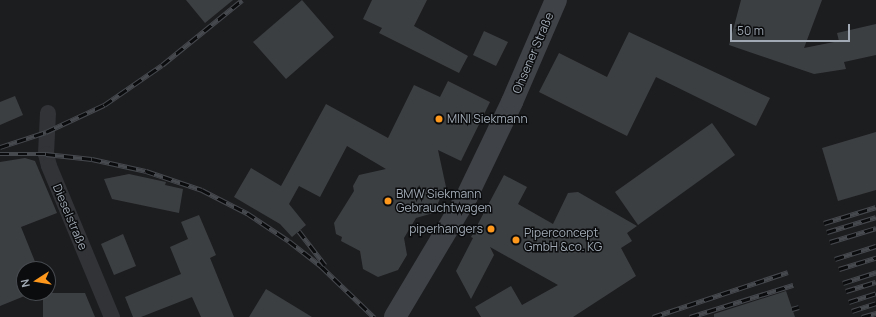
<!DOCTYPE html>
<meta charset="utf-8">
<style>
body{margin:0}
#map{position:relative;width:876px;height:317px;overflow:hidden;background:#101012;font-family:Manrope,sans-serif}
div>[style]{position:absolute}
.built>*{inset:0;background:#1c1d1f}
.building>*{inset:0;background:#3c3f42}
.street>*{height:16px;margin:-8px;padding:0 8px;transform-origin:8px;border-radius:8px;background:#313337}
.secondary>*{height:22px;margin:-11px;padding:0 11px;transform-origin:11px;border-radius:11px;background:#3f4247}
.rail>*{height:4.5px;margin-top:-2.25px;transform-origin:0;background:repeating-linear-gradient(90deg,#0b0c0d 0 9px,#46494e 0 18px);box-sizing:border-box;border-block:1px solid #46494e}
.dots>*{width:11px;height:11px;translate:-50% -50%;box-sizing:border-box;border:2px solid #0b0c0d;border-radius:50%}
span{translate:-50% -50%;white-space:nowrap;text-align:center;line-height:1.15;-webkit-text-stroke:3px #0b0c0d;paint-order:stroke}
.street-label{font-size:12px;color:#a0a9b4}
.poi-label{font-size:12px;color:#a0a9b4}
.left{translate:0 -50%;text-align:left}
.right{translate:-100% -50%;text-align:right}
.north{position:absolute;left:16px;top:261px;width:40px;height:40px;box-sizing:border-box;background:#0b0c0d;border:1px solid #474b50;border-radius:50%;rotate:258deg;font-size:11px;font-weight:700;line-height:16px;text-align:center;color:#a0a9b4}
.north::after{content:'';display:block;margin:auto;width:14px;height:18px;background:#fe981c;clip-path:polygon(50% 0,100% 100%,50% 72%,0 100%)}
.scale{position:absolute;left:730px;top:24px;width:120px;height:18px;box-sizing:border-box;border:2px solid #a0a9b4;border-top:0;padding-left:5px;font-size:12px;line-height:14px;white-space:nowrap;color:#a0a9b4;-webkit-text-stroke:3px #0b0c0d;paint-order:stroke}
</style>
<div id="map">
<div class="built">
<i style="clip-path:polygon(evenodd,0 0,876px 0,876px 317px,0 317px,0 0,24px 269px,48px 269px,48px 293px,24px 293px,24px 269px)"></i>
</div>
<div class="building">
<i style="clip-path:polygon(186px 0,233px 0,205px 23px)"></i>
<i style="clip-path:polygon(302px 0,334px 37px,286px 79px,253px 42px)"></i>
<i style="clip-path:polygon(372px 0,427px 0,414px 26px,468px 56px,459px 73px,379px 33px,382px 28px,363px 19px)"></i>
<i style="clip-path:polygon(741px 0,822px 0,804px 48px,839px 41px,837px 33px,876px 24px,876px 55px,844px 62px,846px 69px,814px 74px,729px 45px)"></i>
<i style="clip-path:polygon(484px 31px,508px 42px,496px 66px,473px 55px)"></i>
<i style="clip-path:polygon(629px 32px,770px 98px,756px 126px,656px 77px,627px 136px,539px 92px,559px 53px,607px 77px)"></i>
<i style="clip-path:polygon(448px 81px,490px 102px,461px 161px,438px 150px,446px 187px,433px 213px,416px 218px,404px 238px,407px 255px,398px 270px,378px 277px,363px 269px,360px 251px,341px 241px,342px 237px,336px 234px,334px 223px,354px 191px,353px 186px,359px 175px,386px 169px,347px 146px,320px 197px,299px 186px,289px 204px,306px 225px,292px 237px,280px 224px,234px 197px,251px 168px,281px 186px,326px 104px,388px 138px,414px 85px,440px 97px)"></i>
<i style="clip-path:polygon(15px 96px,23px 115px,0 125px,0 102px)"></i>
<i style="clip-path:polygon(712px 123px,735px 155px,638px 225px,615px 192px)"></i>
<i style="clip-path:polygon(876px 132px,876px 190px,838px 201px,822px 148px)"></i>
<i style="clip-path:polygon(25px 158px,35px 161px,57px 213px,21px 227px,38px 269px,24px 269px,24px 293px,32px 293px,0 306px,0 162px)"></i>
<i style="clip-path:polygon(129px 174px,166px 182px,165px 185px,183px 189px,179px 213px,112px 199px,104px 179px)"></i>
<i style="clip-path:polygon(504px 175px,527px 187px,518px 204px,553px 224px,568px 193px,578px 192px,637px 226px,627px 233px,632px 241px,621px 248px,636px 276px,573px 317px,481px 317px,475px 307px,511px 286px,522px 305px,558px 285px,490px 247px,494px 255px,471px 299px,456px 271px,473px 238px,471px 237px)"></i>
<i style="clip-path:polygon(199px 215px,216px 255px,210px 258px,234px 317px,201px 317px,192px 297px,141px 317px,133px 317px,125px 297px,181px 274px,170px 247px,188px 239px,181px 222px)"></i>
<i style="clip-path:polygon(123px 234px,136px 266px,114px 275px,101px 244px)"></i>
<i style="clip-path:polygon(266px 289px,312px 317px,249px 317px)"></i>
<i style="clip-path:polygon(786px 291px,795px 317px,714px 317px,714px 314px)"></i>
<i style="clip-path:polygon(43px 293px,85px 293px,95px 317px,43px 317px)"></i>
</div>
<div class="street">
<i style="left:48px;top:113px;width:41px;rotate:92.8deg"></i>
<i style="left:46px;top:154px;width:12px;rotate:76deg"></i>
<i style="left:49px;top:166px;width:164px;rotate:67.4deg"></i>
</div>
<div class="secondary">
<i style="left:395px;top:317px;width:141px;rotate:-59.2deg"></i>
<i style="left:467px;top:196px;width:104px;rotate:-64.4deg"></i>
<i style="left:512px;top:102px;width:111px;rotate:-66.7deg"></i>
</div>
<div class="rail">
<i style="left:0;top:147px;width:48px;rotate:-18.1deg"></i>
<i style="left:46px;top:132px;width:64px;rotate:-25deg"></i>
<i style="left:104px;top:105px;width:70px;rotate:-34.6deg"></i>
<i style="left:162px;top:65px;width:103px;rotate:-39.1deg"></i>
<i style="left:0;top:154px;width:46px"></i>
<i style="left:46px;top:154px;width:46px;rotate:6.2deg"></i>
<i style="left:92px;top:159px;width:55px;rotate:12.5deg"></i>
<i style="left:146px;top:171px;width:59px;rotate:18.7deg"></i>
<i style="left:202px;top:190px;width:51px;rotate:27.1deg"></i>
<i style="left:247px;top:213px;width:50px;rotate:33.7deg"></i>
<i style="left:289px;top:241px;width:41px;rotate:38deg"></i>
<i style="left:321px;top:266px;width:74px;rotate:43.9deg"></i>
<i style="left:824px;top:223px;width:54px;rotate:-17.1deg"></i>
<i style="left:299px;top:231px;width:43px;rotate:52.6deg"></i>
<i style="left:827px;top:232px;width:51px;rotate:-17deg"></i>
<i style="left:830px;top:242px;width:48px;rotate:-16.9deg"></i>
<i style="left:835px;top:259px;width:43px;rotate:-17.6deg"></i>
<i style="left:839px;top:269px;width:39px;rotate:-17deg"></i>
<i style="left:843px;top:283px;width:35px;rotate:-18deg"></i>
<i style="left:846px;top:291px;width:31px;rotate:-17deg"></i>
<i style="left:849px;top:302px;width:28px;rotate:-18deg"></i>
<i style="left:792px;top:309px;width:7px;rotate:-16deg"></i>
<i style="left:852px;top:311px;width:25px;rotate:-18deg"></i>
<i style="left:653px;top:317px;width:142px;rotate:-18.4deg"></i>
<i style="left:690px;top:317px;width:108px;rotate:-17.3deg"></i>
<i style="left:862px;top:317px;width:15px;rotate:-16deg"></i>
</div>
<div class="dots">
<i style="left:439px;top:119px;background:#fe981c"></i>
<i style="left:388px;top:201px;background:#fe981c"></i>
<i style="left:491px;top:229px;background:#fe981c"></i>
<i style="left:516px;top:240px;background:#fe981c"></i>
</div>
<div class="street-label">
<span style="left:533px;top:53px;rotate:-67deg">Ohsener Straße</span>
<span style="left:70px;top:217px;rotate:67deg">Dieselstraße</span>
</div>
<div class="poi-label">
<span class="left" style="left:447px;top:119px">MINI Siekmann</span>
<span class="left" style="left:396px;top:201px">BMW Siekmann<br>Gebrauchtwagen</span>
<span class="right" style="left:483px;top:229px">piperhangers</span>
<span class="left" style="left:524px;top:240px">Piperconcept<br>GmbH &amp;co. KG</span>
</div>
<div class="north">N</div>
<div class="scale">50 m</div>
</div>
